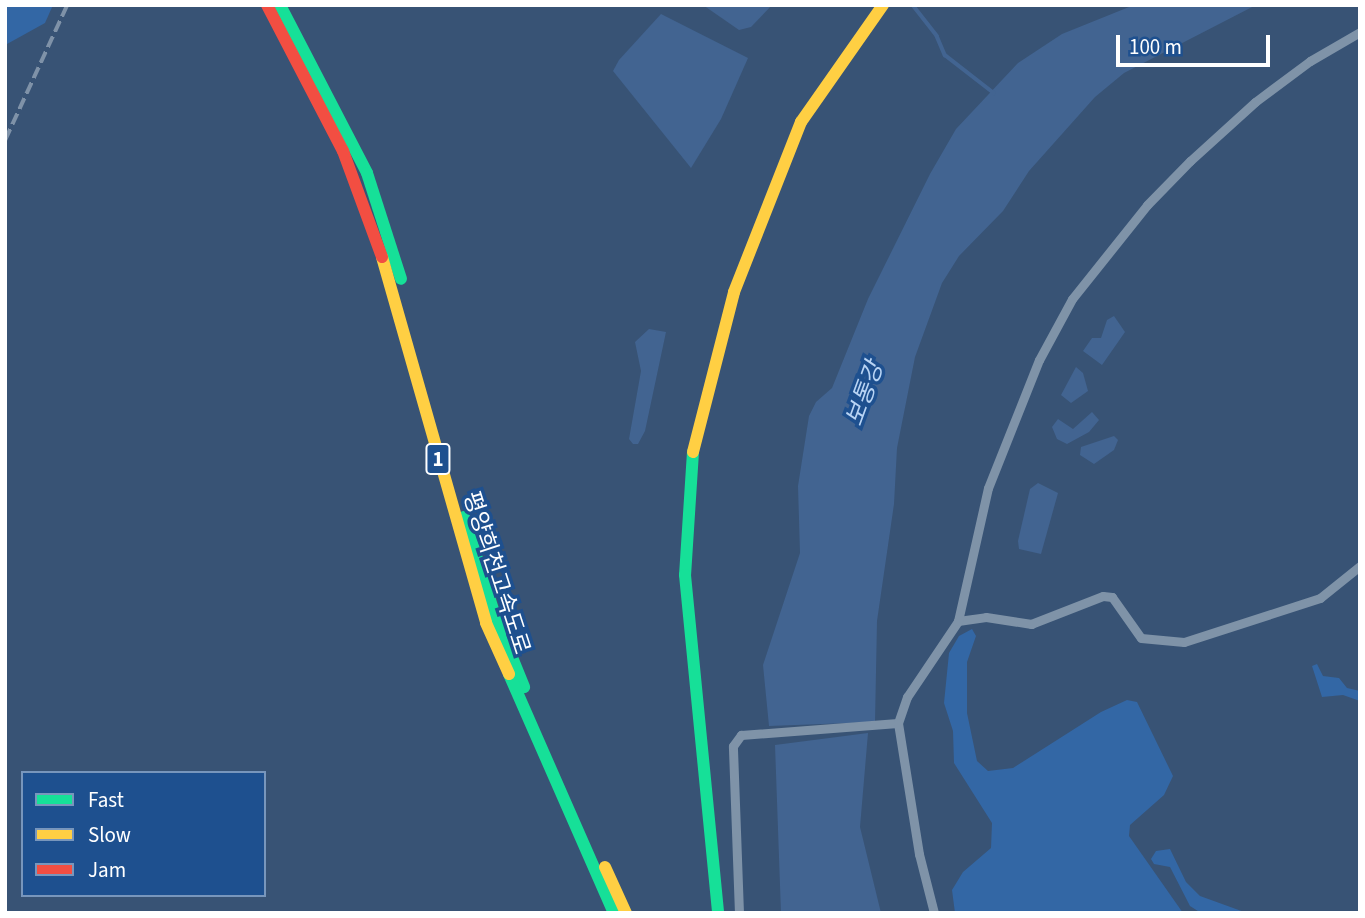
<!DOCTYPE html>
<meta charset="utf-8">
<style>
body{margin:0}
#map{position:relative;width:1365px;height:918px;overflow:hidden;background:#385375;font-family:"Source Sans 3","Noto Sans KR",sans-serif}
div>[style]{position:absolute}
.green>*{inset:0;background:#3367a5}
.water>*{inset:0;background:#426491}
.stream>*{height:3.5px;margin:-1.75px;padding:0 1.75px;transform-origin:1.75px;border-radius:1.75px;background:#426491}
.street>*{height:9px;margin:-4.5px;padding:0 4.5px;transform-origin:4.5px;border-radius:4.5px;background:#7f93a8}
.fast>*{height:12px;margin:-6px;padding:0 6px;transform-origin:6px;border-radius:6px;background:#16e098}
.slow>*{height:12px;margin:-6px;padding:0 6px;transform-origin:6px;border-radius:6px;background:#ffcf43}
.jam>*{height:12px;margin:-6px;padding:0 6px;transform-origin:6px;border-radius:6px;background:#f24e42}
.rail>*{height:3.5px;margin-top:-1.75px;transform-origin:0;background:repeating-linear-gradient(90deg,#7f92a8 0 12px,transparent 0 17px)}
span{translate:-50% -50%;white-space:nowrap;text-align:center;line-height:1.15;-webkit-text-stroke:7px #1e508f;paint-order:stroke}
.shield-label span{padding:2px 5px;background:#1e508f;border:2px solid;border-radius:5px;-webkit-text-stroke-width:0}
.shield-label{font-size:21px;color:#fff;font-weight:700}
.street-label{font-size:23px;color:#fff}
.water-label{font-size:24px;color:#b9d4f4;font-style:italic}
.frame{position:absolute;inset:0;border:7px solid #fff;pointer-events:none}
.legend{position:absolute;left:21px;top:771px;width:245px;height:126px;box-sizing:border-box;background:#1e508f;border:2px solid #7896bc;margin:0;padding:9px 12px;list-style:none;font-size:21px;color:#fff}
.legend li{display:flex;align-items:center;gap:14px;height:35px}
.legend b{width:35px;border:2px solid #7896bc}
.scale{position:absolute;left:1116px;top:35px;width:154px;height:32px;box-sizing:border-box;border:4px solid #fff;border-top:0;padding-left:9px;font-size:21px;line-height:24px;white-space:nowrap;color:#fff;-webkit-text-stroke:5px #1e508f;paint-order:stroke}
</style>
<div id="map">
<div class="green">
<i style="clip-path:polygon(5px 5px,53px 5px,45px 23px,7px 44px)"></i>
<i style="clip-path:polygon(972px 629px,976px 636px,967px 662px,967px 713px,977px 761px,988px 771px,1013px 768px,1101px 712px,1127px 700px,1137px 702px,1173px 776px,1164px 795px,1130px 825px,1129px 836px,1183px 913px,955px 913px,952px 890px,963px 872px,991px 848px,992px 823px,954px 763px,953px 731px,944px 703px,949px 653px,959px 636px)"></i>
<i style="clip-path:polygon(1317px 664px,1323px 676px,1339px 678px,1347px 688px,1360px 691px,1360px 701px,1343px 695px,1322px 697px,1312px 666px)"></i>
<i style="clip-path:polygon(1170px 849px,1186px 882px,1200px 896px,1247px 913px,1201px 913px,1190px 906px,1170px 867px,1154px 864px,1151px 859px,1156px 851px)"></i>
</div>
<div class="water">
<i style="clip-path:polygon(703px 5px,772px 5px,751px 27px,739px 30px)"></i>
<i style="clip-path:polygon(1134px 5px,1256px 5px,1124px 73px,1095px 97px,1029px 171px,1003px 211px,959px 256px,942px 283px,915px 357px,897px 448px,894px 504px,877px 621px,875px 722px,769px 726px,763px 665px,800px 553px,798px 486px,809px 416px,816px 402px,832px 388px,868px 299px,930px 174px,956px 129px,1018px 63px,1062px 34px)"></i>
<i style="clip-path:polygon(661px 14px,748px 58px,721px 119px,691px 168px,613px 71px,619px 60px)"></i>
<i style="clip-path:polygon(1114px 316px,1125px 332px,1102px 365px,1083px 351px,1092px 338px,1101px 338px,1107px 320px)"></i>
<i style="clip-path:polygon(649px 329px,666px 332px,645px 431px,638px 444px,633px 444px,629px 439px,641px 371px,635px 342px)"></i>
<i style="clip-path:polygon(1076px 367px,1083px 373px,1088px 391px,1071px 403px,1061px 395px)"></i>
<i style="clip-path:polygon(1092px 412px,1099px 420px,1089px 432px,1067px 444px,1057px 439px,1052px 427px,1058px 419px,1073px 429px)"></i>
<i style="clip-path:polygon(1114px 436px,1118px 440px,1114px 450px,1094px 464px,1080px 455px,1081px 447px)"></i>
<i style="clip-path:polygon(1038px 483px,1058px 493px,1041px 554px,1019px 549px,1018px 541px,1030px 489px)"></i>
<i style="clip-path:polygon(868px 733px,860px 827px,881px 913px,781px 913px,775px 745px)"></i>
</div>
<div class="stream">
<i style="left:913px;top:5px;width:39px;rotate:52deg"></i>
<i style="left:937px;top:36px;width:21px;rotate:67deg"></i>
<i style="left:945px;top:55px;width:62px;rotate:37.8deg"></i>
</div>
<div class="street">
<i style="left:958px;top:621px;width:28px;rotate:-8deg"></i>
<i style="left:986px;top:617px;width:46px;rotate:8.8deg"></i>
<i style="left:1031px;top:624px;width:77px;rotate:-21.3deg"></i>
<i style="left:1103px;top:596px;width:9px;rotate:6deg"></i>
<i style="left:1112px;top:597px;width:50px;rotate:54.7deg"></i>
<i style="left:1141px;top:638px;width:43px;rotate:5.3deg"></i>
<i style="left:1184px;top:642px;width:143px;rotate:-17.9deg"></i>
<i style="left:1320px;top:598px;width:51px;rotate:-38.7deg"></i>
<i style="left:898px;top:723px;width:28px;rotate:-71deg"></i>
<i style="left:907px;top:697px;width:92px;rotate:-56.1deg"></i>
<i style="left:958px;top:621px;width:136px;rotate:-77.3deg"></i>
<i style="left:988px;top:488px;width:138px;rotate:-68.3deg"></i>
<i style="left:1039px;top:360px;width:69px;rotate:-61.6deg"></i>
<i style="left:1072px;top:299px;width:120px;rotate:-51.4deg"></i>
<i style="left:1147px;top:205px;width:62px;rotate:-45.7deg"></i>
<i style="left:1190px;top:161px;width:88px;rotate:-42.2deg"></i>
<i style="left:1255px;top:102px;width:69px;rotate:-36.7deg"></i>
<i style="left:1310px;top:61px;width:58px;rotate:-30.1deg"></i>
<i style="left:739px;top:913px;width:167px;rotate:-92.1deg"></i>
<i style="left:733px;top:746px;width:14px;rotate:-54deg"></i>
<i style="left:741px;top:735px;width:157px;rotate:-4.4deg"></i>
<i style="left:898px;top:723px;width:133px;rotate:80.9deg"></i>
<i style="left:919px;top:854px;width:61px;rotate:75.7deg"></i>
</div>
<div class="fast">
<i style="left:280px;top:5px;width:189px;rotate:62.6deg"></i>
<i style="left:367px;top:173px;width:111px;rotate:72.2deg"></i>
<i style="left:693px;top:452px;width:123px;rotate:93.7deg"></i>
<i style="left:685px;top:575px;width:340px;rotate:84.4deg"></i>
<i style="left:464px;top:517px;width:101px;rotate:72.6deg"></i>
<i style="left:494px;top:613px;width:80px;rotate:67.9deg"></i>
<i style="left:509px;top:674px;width:261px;rotate:66.3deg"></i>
</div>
<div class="slow">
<i style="left:382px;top:257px;width:380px;rotate:74.1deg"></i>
<i style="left:486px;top:623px;width:56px;rotate:65.7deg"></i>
<i style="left:693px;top:452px;width:165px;rotate:-75.6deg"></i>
<i style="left:734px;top:292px;width:183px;rotate:-68.5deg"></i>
<i style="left:801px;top:122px;width:143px;rotate:-55deg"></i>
<i style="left:605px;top:867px;width:51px;rotate:65.5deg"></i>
</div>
<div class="jam">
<i style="left:267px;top:5px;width:165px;rotate:62.5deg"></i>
<i style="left:343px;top:151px;width:113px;rotate:69.8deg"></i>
</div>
<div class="rail">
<i style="left:5px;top:140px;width:149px;rotate:-65.3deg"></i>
</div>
<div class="shield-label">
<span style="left:438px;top:459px">1</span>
</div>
<div class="street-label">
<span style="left:496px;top:573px;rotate:72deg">평양희천고속도로</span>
</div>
<div class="water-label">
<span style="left:865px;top:394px;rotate:-70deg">보통강</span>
</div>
<div class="frame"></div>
<ul class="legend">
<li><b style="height:9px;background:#16e098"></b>Fast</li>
<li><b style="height:9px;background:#ffcf43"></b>Slow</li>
<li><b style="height:9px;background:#f24e42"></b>Jam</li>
</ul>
<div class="scale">100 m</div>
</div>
